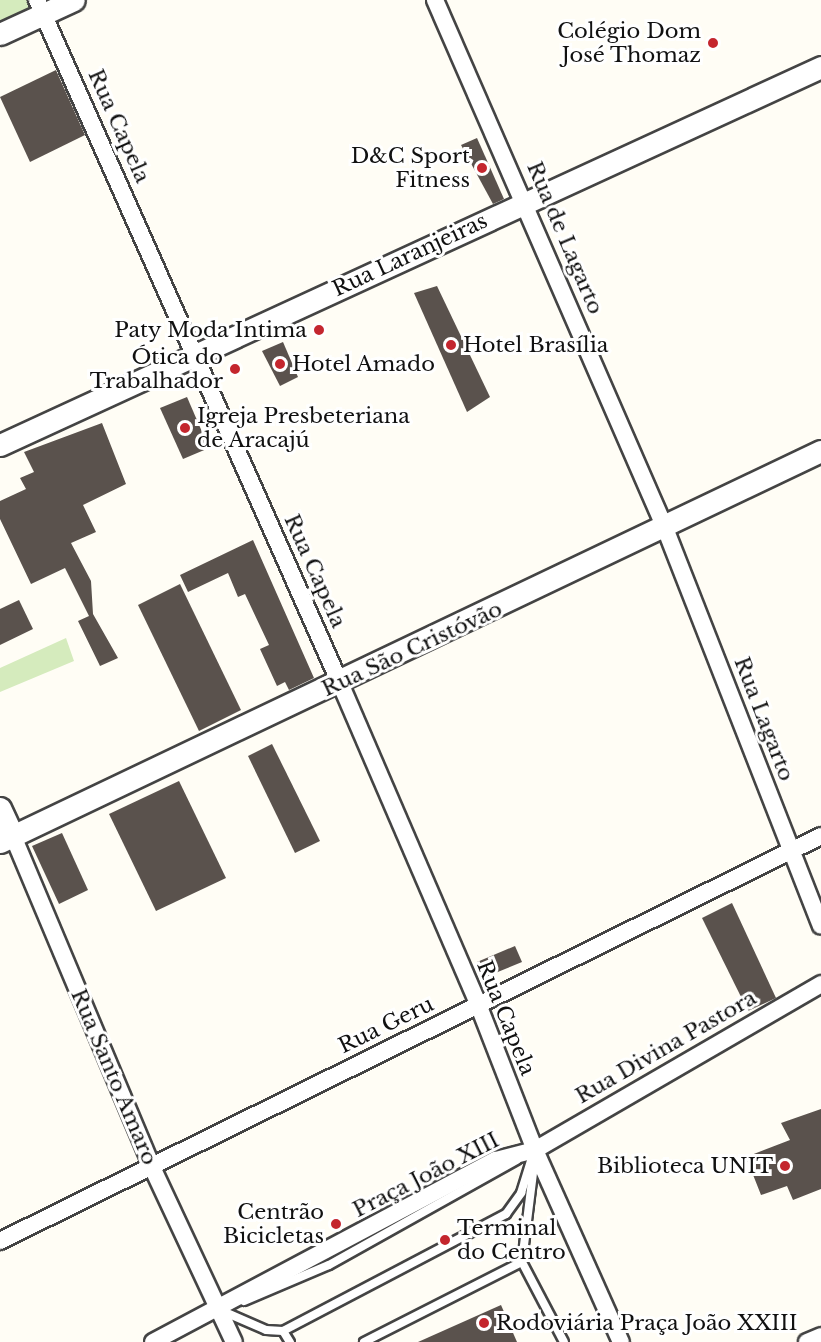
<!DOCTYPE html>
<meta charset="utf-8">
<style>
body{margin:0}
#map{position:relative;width:821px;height:1342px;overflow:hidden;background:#fffdf5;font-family:"Libre Baskerville",serif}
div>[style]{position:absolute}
.green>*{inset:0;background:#d5ebbd}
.building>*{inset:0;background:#5a524d}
.roads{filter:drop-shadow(2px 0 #444) drop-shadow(-2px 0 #444) drop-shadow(0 2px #444) drop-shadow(0 -2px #444)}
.service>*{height:8px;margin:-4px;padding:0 4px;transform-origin:4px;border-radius:4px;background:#fff}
.minor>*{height:16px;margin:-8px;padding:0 8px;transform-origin:8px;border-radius:8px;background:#fff}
.tertiary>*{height:21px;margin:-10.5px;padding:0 10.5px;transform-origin:10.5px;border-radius:10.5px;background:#fff}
.dots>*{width:16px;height:16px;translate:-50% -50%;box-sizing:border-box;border:3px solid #fff;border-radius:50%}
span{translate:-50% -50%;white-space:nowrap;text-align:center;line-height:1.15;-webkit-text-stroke:6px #fff;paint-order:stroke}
.poi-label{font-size:21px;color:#111}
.right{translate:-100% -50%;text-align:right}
.left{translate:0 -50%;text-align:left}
.street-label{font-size:21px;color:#111}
</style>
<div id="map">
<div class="green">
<i style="clip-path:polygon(0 0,27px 0,31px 10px,0 24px)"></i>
<i style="clip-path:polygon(66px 638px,74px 661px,0 692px,0 668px)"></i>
</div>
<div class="building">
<i style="clip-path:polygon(56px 70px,85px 135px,30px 162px,0 97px)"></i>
<i style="clip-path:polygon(477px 138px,504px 199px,493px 204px,461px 145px)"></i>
<i style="clip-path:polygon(437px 286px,490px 397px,467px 412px,414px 293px)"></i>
<i style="clip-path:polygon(283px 342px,298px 377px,280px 386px,262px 351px)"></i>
<i style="clip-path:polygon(187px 397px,209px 448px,183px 459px,160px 408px)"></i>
<i style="clip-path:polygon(102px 423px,126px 484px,83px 505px,96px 532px,71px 543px,91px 581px,93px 614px,118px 658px,100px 666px,78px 621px,89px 616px,65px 568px,31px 584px,0 519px,0 501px,26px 489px,20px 478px,34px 472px,24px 452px)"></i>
<i style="clip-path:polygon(253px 540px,314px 678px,289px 690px,285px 682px,277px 686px,260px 649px,269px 645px,245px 594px,238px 597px,228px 573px,188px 592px,180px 575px)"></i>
<i style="clip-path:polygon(180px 584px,241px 710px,199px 731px,138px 605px)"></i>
<i style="clip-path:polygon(19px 600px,33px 629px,0 645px,0 609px)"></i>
<i style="clip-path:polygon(272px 744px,320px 841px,295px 853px,248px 756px)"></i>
<i style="clip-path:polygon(179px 781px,226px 878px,156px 911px,109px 814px)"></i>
<i style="clip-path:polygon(62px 833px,88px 890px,59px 904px,32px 846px)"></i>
<i style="clip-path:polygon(732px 903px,776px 998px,748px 1011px,702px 918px)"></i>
<i style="clip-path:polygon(515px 946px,522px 962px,483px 978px,477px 962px)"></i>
<i style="clip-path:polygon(821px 1109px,821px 1189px,793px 1200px,787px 1186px,761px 1195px,746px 1157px,790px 1140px,781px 1123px)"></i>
<i style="clip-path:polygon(501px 1305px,517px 1342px,418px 1342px)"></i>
</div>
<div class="roads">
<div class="service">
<i style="left:534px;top:1165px;width:98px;rotate:97.1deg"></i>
<i style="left:522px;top:1262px;width:90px;rotate:62.3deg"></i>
<i style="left:244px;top:1301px;width:92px;rotate:-23deg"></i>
<i style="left:329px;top:1265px;width:215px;rotate:-29.2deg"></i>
<i style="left:220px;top:1310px;width:50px;rotate:23.5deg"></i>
<i style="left:266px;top:1330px;width:17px;rotate:3deg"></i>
<i style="left:283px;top:1331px;width:252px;rotate:-27.7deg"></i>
<i style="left:506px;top:1214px;width:26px;rotate:-54deg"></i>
<i style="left:521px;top:1193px;width:44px;rotate:-72.8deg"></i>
<i style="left:283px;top:1331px;width:13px;rotate:58deg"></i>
<i style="left:364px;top:1342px;width:177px;rotate:-26.9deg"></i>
</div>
<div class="minor">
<i style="left:37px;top:0;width:747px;rotate:66.08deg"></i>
<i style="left:340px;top:683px;width:349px;rotate:66.7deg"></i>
<i style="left:478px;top:1004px;width:157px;rotate:68.7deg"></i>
<i style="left:535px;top:1150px;width:210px;rotate:65.9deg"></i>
<i style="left:435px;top:0;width:576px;rotate:66.46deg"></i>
<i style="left:665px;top:528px;width:427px;rotate:68.6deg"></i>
<i style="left:13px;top:836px;width:357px;rotate:67.2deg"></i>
<i style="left:151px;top:1165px;width:195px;rotate:64.9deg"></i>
<i style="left:0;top:1241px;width:915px;rotate:-26.26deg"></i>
<i style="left:153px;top:1342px;width:388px;rotate:-28deg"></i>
<i style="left:496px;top:1160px;width:40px;rotate:-14.4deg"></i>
<i style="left:535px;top:1150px;width:331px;rotate:-30.1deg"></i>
<i style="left:807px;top:1342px;width:15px;rotate:-23deg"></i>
</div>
<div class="tertiary">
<i style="left:0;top:34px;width:81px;rotate:-24.7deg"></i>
<i style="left:0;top:445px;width:904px;rotate:-24.72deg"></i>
<i style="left:0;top:808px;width:31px;rotate:65deg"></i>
<i style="left:0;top:842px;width:909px;rotate:-25.47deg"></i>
</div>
</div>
<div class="dots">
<i style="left:713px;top:43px;background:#c4262e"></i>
<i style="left:482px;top:168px;background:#c4262e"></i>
<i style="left:319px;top:330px;background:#c4262e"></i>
<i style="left:451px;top:345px;background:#c4262e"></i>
<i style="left:280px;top:364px;background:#c4262e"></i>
<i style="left:235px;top:369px;background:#c4262e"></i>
<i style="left:185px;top:428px;background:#c4262e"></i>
<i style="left:785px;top:1166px;background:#c4262e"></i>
<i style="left:336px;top:1224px;background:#c4262e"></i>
<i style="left:445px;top:1240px;background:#c4262e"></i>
<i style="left:484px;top:1323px;background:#c4262e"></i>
</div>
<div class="poi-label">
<span class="right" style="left:701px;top:43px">Colégio Dom<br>José Thomaz</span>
<span class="right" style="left:470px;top:168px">D&amp;C Sport<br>Fitness</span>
<span class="right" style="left:307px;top:330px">Paty Moda Intima</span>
<span class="left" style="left:463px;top:345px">Hotel Brasília</span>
<span class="right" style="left:223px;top:369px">Ótica do<br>Trabalhador</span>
<span class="left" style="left:292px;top:364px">Hotel Amado</span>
<span class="left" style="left:197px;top:428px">Igreja Presbeteriana<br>de Aracajú</span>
<span class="right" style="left:773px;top:1166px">Biblioteca UNIT</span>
<span class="right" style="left:324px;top:1224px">Centrão<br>Bicicletas</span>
<span class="left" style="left:457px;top:1240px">Terminal<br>do Centro</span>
<span class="left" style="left:496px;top:1323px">Rodoviária Praça João XXIII</span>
</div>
<div class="street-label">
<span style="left:119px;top:126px;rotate:66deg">Rua Capela</span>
<span style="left:565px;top:238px;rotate:67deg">Rua de Lagarto</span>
<span style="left:410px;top:255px;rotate:-25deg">Rua Laranjeiras</span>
<span style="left:315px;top:571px;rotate:66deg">Rua Capela</span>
<span style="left:412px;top:649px;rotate:-25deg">Rua São Cristóvão</span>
<span style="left:764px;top:719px;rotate:69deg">Rua Lagarto</span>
<span style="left:506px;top:1018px;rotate:68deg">Rua Capela</span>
<span style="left:386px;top:1025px;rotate:-26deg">Rua Geru</span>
<span style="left:666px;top:1047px;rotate:-30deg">Rua Divina Pastora</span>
<span style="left:114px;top:1077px;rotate:67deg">Rua Santo Amaro</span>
<span style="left:426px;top:1175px;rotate:-27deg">Praça João XIII</span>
</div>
</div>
